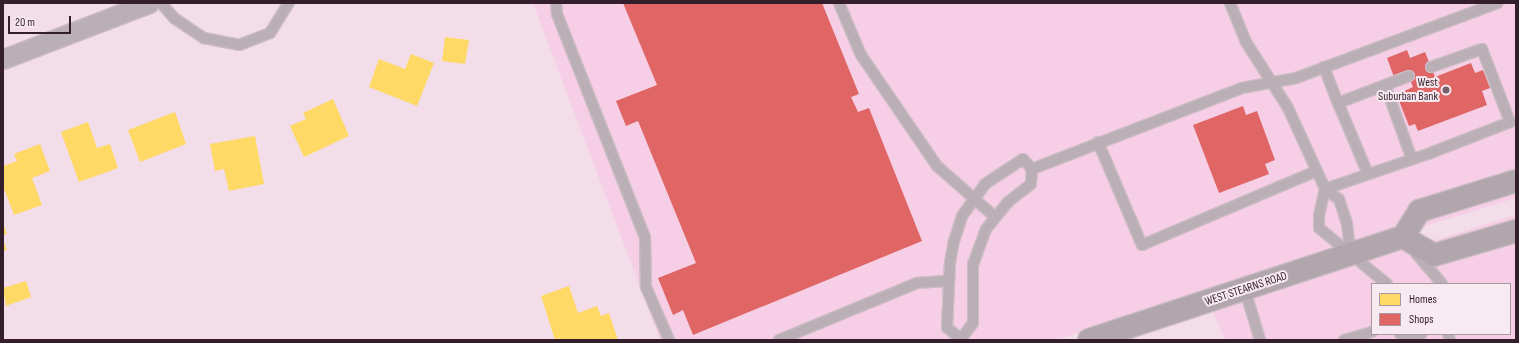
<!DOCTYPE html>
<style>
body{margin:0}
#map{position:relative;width:1519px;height:343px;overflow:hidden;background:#f2dde9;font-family:"Sofia Sans Condensed",sans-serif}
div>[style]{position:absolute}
.built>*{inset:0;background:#f6cee5}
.homes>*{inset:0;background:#ffd966}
.shops>*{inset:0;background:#e06666}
.roads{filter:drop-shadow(1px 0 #cebcc6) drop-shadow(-1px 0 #cebcc6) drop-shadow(0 1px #cebcc6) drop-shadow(0 -1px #cebcc6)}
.lane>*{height:10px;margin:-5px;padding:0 5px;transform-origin:5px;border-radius:5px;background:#bbafb6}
.street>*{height:19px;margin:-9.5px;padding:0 9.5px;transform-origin:9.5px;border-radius:9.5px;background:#bbafb6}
.secondary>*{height:22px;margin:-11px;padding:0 11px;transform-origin:11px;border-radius:11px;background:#b2a6ad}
.dots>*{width:11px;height:11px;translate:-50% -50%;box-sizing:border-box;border:2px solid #f7eaf1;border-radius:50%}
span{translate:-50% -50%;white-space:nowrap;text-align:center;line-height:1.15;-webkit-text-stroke:4px #f7eaf1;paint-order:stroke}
.poi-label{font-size:12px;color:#351e2c}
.right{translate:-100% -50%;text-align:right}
.street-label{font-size:12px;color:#351e2c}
.frame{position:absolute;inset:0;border:4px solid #351e2c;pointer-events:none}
.legend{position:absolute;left:1371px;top:283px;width:140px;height:52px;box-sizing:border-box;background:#f7eaf1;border:1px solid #a998a2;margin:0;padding:5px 7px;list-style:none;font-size:12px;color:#351e2c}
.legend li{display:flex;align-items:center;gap:8px;height:20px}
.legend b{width:20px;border:1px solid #a998a2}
.scale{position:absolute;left:8px;top:16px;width:63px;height:18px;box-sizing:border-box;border:2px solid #351e2c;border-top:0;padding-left:5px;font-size:12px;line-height:14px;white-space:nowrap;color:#351e2c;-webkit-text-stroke:3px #f7eaf1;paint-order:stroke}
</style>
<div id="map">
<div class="built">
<i style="clip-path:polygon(533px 3px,1516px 3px,1516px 198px,1056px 340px,660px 340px)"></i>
<i style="clip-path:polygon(evenodd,1516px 215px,1516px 340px,1225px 340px,1212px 309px,1516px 215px,1372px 284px,1510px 284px,1510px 334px,1372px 334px,1372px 284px)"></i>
</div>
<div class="homes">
<i style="clip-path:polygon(445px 37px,469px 40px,465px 64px,442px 61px)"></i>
<i style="clip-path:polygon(411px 54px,434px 63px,417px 106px,369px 87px,379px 59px,405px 69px)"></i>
<i style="clip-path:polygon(333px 99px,349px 136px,304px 157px,290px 126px,306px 119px,303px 113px)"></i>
<i style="clip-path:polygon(175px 112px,186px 144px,140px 162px,128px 130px)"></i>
<i style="clip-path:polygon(88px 122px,97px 148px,110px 144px,118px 168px,79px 182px,61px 132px)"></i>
<i style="clip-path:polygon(255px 136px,264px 184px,229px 191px,224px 169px,215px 171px,210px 144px)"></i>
<i style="clip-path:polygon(40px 144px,50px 171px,32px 178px,42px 205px,14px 215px,3px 186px,3px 166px,17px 161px,14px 154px)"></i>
<i style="clip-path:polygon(3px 223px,7px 234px,3px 235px)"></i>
<i style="clip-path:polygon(3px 240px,7px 250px,3px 251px)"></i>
<i style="clip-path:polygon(26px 281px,31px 297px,6px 306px,3px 288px)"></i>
<i style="clip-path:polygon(569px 286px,578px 313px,597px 306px,601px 316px,609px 313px,618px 340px,555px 340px,541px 296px)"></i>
</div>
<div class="shops">
<i style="clip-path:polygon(623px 3px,822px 3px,859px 94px,851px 97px,858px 112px,869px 108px,922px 241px,693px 335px,683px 310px,673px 315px,658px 278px,696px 263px,638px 121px,626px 126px,616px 101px,657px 85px)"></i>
<i style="clip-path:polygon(1407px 50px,1410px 58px,1425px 52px,1435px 77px,1471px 63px,1475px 73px,1483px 70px,1490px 88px,1482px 91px,1487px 105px,1418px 131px,1415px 124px,1409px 126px,1398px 98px,1404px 96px,1402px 92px,1413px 87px,1407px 72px,1394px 77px,1387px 58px)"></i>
<i style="clip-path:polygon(1243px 106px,1246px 115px,1257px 111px,1275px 160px,1265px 164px,1269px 174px,1219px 193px,1193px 125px)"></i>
</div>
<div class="roads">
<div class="lane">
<i style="left:161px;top:3px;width:20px;rotate:49deg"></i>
<i style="left:174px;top:18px;width:36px;rotate:34deg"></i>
<i style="left:204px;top:38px;width:36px;rotate:11deg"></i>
<i style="left:239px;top:45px;width:33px;rotate:-21deg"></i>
<i style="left:270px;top:33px;width:36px;rotate:-58deg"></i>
<i style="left:556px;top:3px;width:11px;rotate:85deg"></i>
<i style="left:557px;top:14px;width:240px;rotate:68.5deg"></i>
<i style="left:645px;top:237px;width:50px;rotate:88.9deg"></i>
<i style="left:646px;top:287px;width:58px;rotate:66.5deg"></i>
<i style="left:839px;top:3px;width:56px;rotate:67.1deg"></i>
<i style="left:861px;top:55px;width:135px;rotate:55.6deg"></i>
<i style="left:937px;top:166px;width:77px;rotate:41.3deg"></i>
<i style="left:1230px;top:3px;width:42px;rotate:67.7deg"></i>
<i style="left:1246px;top:42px;width:78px;rotate:57.5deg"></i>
<i style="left:1288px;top:108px;width:89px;rotate:65.4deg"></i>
<i style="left:1325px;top:189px;width:17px;rotate:36deg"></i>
<i style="left:1339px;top:199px;width:26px;rotate:72deg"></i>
<i style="left:1347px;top:224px;width:32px;rotate:83deg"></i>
<i style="left:1324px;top:67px;width:39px;rotate:69deg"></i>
<i style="left:1385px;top:85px;width:79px;rotate:70deg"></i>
<i style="left:1098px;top:142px;width:112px;rotate:66.9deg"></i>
<i style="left:1142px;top:245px;width:189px;rotate:-23deg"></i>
<i style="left:1032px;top:169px;width:225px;rotate:-21.1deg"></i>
<i style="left:1242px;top:88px;width:55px;rotate:-10.5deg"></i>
<i style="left:1296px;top:78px;width:215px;rotate:-20.4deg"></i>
<i style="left:1368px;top:174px;width:77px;rotate:-112.9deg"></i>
<i style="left:1338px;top:103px;width:76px;rotate:-20.8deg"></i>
<i style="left:1325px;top:189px;width:109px;rotate:-18.8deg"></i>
<i style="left:1428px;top:154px;width:88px;rotate:-21.3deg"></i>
<i style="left:1510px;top:122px;width:78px;rotate:-111deg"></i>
<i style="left:1482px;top:49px;width:54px;rotate:160.6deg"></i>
<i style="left:1325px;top:189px;width:27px;rotate:103deg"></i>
<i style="left:1319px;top:215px;width:13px;rotate:90deg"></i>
<i style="left:1319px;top:228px;width:88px;rotate:39.5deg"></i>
<i style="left:1415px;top:252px;width:42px;rotate:49.8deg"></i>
<i style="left:1245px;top:290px;width:52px;rotate:73.3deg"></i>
<i style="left:1400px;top:334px;width:12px;rotate:14deg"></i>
<i style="left:1412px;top:337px;width:10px;rotate:-17deg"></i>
<i style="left:1448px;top:334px;width:6px;rotate:72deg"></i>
<i style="left:960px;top:338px;width:16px;rotate:-142deg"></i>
<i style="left:947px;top:328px;width:65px;rotate:-87.4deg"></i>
<i style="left:950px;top:263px;width:22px;rotate:-80deg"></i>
<i style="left:954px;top:241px;width:26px;rotate:-72deg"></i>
<i style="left:962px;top:216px;width:39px;rotate:-54deg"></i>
<i style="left:985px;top:184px;width:45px;rotate:-33.3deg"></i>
<i style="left:1023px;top:159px;width:13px;rotate:48deg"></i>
<i style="left:1032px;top:169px;width:15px;rotate:94deg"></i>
<i style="left:1031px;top:184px;width:29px;rotate:142deg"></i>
<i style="left:1008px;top:202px;width:35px;rotate:129deg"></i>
<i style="left:986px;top:229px;width:37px;rotate:110deg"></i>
<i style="left:973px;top:264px;width:59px;rotate:90deg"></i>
<i style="left:973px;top:323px;width:21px;rotate:127deg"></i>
<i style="left:779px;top:340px;width:149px;rotate:-22.4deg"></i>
<i style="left:917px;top:283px;width:32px;rotate:-4deg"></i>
<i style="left:1344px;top:340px;width:29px;rotate:-16deg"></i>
</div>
<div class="street">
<i style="left:3px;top:59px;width:156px;rotate:-21deg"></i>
</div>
<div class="secondary">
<i style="left:1403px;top:237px;width:36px;rotate:30deg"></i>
<i style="left:1434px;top:255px;width:85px;rotate:-16.3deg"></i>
<i style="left:1089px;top:340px;width:330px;rotate:-18.2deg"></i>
<i style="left:1403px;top:237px;width:31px;rotate:-58deg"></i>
<i style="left:1419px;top:211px;width:102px;rotate:-17.2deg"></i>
</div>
</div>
<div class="dots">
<i style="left:1446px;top:90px;background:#77616e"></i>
</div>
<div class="poi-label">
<span class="right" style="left:1438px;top:90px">West<br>Suburban Bank</span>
</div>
<div class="street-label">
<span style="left:1246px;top:289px;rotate:-18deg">WEST STEARNS ROAD</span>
</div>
<div class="frame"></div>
<ul class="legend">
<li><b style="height:11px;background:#ffd966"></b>Homes</li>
<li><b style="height:11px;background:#e06666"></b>Shops</li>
</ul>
<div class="scale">20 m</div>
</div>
